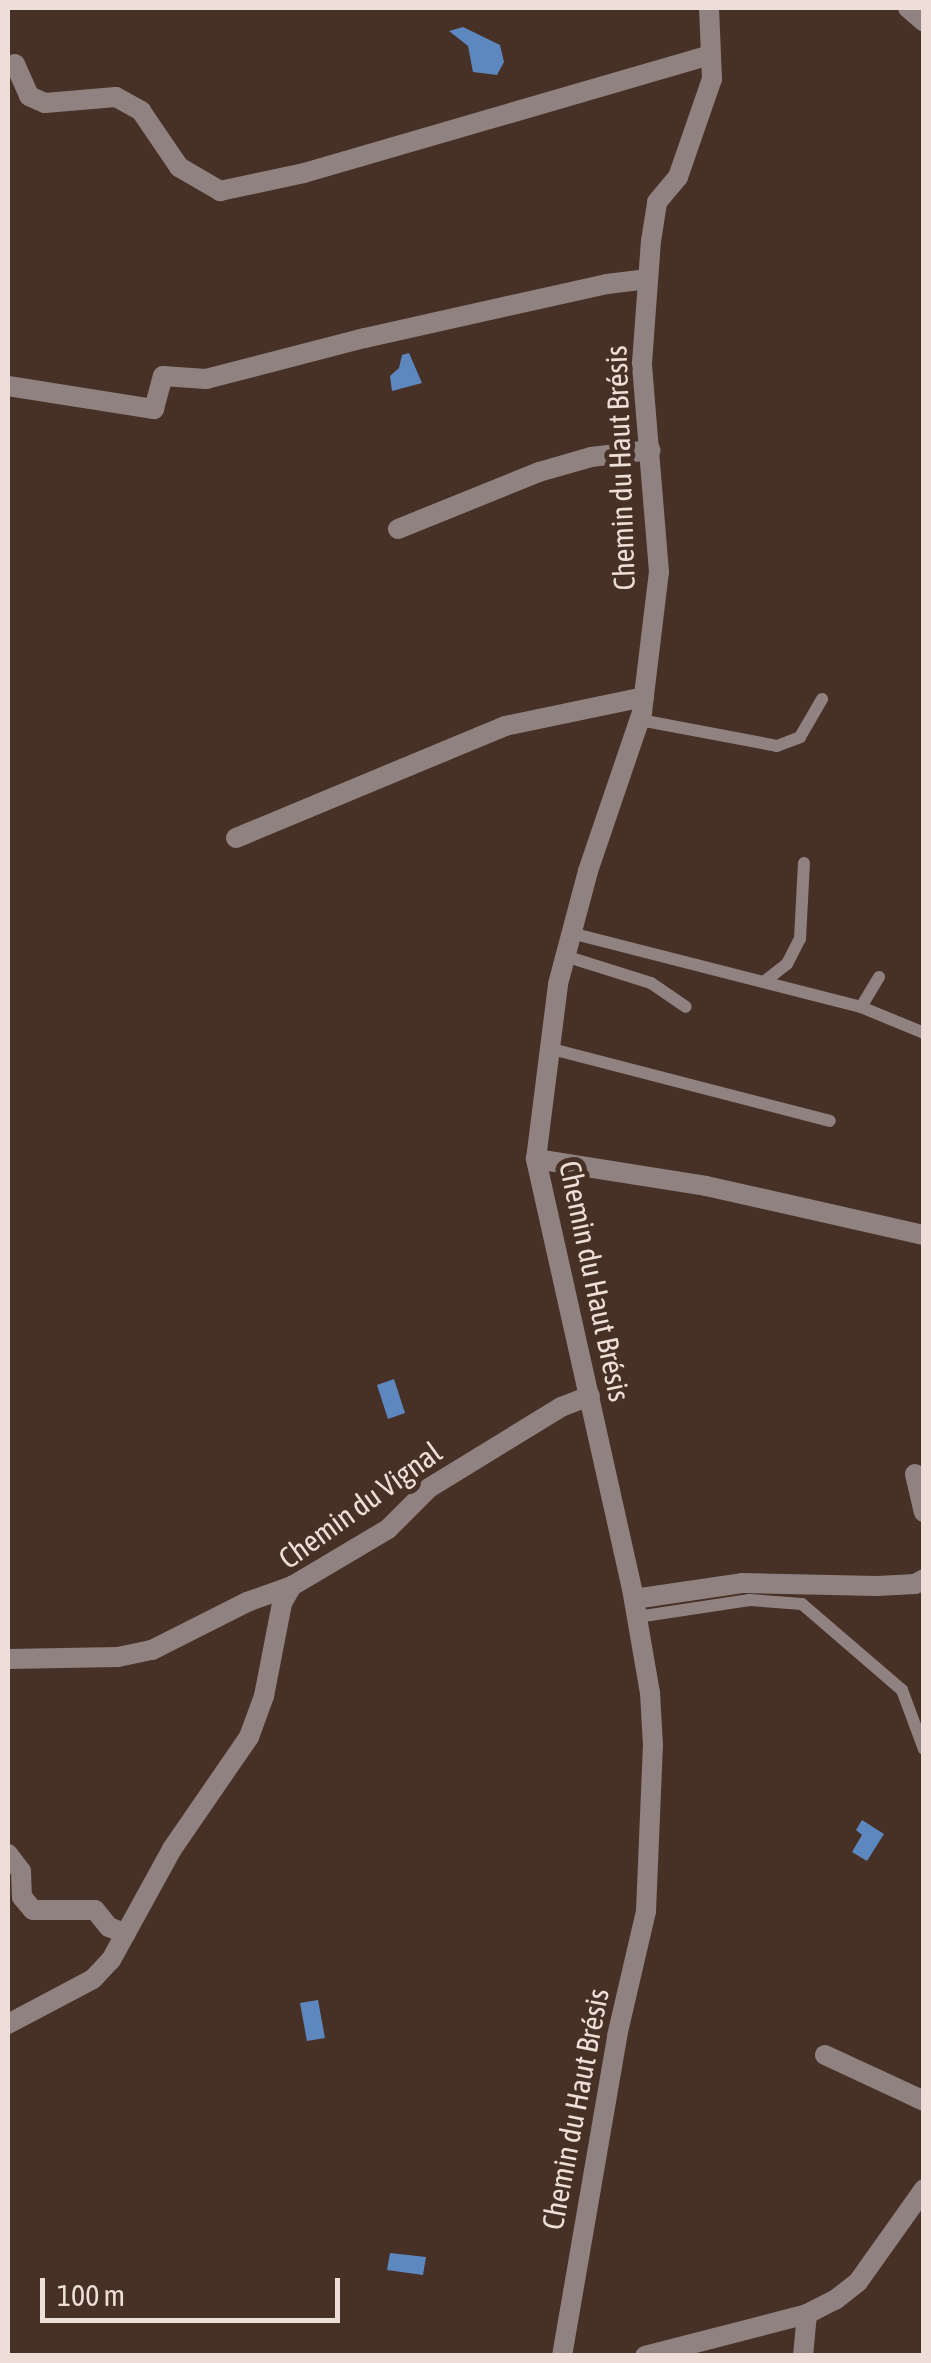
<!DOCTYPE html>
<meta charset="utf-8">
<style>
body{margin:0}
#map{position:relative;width:931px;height:2363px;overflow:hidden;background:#473026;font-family:"Asap Condensed",sans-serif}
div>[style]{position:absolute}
.water>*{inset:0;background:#5d88bf}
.service>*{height:12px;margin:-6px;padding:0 6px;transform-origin:6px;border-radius:6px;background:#908281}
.minor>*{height:20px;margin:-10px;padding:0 10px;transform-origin:10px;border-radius:10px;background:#908281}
span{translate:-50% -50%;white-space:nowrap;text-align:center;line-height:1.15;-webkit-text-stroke:10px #473026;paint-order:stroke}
.street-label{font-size:30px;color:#eeded8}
.frame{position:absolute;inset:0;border:10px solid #eeded8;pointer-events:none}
.scale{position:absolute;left:40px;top:2278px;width:300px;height:45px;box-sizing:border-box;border:5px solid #eeded8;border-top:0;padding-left:12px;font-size:30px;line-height:35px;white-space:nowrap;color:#eeded8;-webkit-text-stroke:8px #473026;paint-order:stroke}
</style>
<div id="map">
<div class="water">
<i style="clip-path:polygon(463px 27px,500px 45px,504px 62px,497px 75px,473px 72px,468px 46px,449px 31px)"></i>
<i style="clip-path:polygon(409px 353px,422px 383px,392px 391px,390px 376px,399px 368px,402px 355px)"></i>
<i style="clip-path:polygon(394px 1379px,405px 1413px,388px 1419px,377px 1385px)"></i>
<i style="clip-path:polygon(862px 1820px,884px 1834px,867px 1861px,852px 1852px,862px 1835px,856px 1830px)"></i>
<i style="clip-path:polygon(318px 2000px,325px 2038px,307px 2041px,300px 2003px)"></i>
<i style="clip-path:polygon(390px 2253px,426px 2257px,423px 2275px,387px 2270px)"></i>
</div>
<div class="service">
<i style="left:640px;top:720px;width:139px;rotate:10.7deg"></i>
<i style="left:777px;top:746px;width:25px;rotate:-21deg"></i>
<i style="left:800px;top:737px;width:44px;rotate:-59.9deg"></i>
<i style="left:571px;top:933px;width:299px;rotate:14.3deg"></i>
<i style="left:861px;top:1007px;width:68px;rotate:22.4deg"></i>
<i style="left:565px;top:956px;width:90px;rotate:17.4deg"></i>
<i style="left:651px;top:983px;width:42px;rotate:34.4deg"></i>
<i style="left:765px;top:981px;width:28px;rotate:-38deg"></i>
<i style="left:787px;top:964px;width:28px;rotate:-63deg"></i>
<i style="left:800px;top:939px;width:76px;rotate:-87deg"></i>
<i style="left:861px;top:1007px;width:35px;rotate:-59deg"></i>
<i style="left:548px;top:1048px;width:291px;rotate:14.5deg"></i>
<i style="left:637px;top:1617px;width:114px;rotate:-8.6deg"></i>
<i style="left:750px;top:1600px;width:52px;rotate:4.4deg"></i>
<i style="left:802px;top:1604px;width:132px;rotate:40.7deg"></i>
<i style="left:902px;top:1690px;width:63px;rotate:69.6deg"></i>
</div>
<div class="minor">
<i style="left:908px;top:8px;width:21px;rotate:41deg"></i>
<i style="left:15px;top:64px;width:35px;rotate:66deg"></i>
<i style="left:29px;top:96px;width:17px;rotate:24deg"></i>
<i style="left:45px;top:103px;width:71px;rotate:-4.8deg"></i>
<i style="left:116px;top:97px;width:29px;rotate:29deg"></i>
<i style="left:141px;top:111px;width:68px;rotate:55.8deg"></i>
<i style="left:179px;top:167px;width:48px;rotate:30.3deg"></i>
<i style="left:220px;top:191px;width:86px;rotate:-12.1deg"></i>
<i style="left:304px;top:173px;width:423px;rotate:-16.2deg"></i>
<i style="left:8px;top:386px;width:148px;rotate:9deg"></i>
<i style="left:154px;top:409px;width:34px;rotate:-75deg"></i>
<i style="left:163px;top:376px;width:43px;rotate:4deg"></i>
<i style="left:206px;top:379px;width:164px;rotate:-14.5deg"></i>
<i style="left:365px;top:338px;width:248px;rotate:-12.6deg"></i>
<i style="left:607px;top:284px;width:41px;rotate:-7deg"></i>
<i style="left:398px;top:529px;width:152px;rotate:-22deg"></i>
<i style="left:539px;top:472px;width:54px;rotate:-16.1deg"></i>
<i style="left:591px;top:457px;width:60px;rotate:-6.7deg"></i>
<i style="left:236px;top:838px;width:291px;rotate:-22.6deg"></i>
<i style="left:505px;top:726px;width:142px;rotate:-11.8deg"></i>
<i style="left:536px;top:1159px;width:172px;rotate:9deg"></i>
<i style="left:706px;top:1186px;width:223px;rotate:12.7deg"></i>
<i style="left:915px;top:1474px;width:39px;rotate:77deg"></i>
<i style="left:634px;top:1599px;width:109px;rotate:-8.4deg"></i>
<i style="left:742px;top:1583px;width:135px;rotate:1.3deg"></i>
<i style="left:877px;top:1586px;width:38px;rotate:-3deg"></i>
<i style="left:915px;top:1584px;width:10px;rotate:-29deg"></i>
<i style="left:8px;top:1659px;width:110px;rotate:-1deg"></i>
<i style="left:118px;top:1657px;width:35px;rotate:-12deg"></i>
<i style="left:152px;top:1650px;width:106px;rotate:-26.8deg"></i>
<i style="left:247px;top:1602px;width:48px;rotate:-19.6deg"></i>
<i style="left:8px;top:1854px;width:21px;rotate:53deg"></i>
<i style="left:21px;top:1871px;width:26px;rotate:88deg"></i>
<i style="left:22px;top:1897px;width:17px;rotate:50deg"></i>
<i style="left:33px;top:1910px;width:62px"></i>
<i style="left:95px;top:1910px;width:22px;rotate:51deg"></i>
<i style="left:109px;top:1927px;width:18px;rotate:22deg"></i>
<i style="left:8px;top:2024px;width:96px;rotate:-27.9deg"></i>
<i style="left:93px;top:1979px;width:26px;rotate:-47deg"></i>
<i style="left:111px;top:1960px;width:127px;rotate:-61.2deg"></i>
<i style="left:172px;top:1849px;width:136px;rotate:-55.5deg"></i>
<i style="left:249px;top:1737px;width:44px;rotate:-69.9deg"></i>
<i style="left:264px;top:1696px;width:95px;rotate:-79deg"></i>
<i style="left:282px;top:1603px;width:20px;rotate:-60deg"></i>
<i style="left:292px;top:1586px;width:112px;rotate:-30.7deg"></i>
<i style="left:388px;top:1529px;width:58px;rotate:-45deg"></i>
<i style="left:429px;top:1488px;width:155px;rotate:-31.5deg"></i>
<i style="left:561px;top:1407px;width:31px;rotate:-21deg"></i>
<i style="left:825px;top:2055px;width:109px;rotate:24.9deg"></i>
<i style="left:562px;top:2356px;width:325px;rotate:-80.2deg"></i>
<i style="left:617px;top:2036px;width:128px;rotate:-76.9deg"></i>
<i style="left:646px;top:1911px;width:165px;rotate:-87.6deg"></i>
<i style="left:653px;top:1746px;width:53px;rotate:-93.2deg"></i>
<i style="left:650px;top:1693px;width:106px;rotate:-99.8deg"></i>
<i style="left:632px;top:1589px;width:441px;rotate:-102.6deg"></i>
<i style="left:536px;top:1159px;width:176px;rotate:-82.8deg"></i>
<i style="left:558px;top:984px;width:117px;rotate:-75.1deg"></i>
<i style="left:588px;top:871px;width:168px;rotate:-71.2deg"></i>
<i style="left:642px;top:712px;width:141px;rotate:-83.1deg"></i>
<i style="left:659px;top:572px;width:210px;rotate:-94.7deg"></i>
<i style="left:642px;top:363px;width:122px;rotate:-85.8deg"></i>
<i style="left:651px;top:241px;width:39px;rotate:-81deg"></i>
<i style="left:657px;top:202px;width:33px;rotate:-50deg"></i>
<i style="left:678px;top:177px;width:104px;rotate:-70.9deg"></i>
<i style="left:712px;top:79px;width:71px;rotate:-92.4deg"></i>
<i style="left:645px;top:2356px;width:167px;rotate:-14.5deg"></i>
<i style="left:807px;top:2314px;width:31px;rotate:-27deg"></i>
<i style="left:835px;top:2300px;width:29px;rotate:-38deg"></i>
<i style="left:858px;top:2282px;width:114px;rotate:-54.6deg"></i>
<i style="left:803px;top:2356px;width:42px;rotate:-84.6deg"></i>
</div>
<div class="street-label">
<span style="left:620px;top:468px;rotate:-92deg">Chemin du Haut Brésis</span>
<span style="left:595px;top:1281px;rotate:78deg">Chemin du Haut Brésis</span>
<span style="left:360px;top:1505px;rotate:-36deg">Chemin du Vignal</span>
<span style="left:575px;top:2109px;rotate:-79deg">Chemin du Haut Brésis</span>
</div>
<div class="frame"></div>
<div class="scale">100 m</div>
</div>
